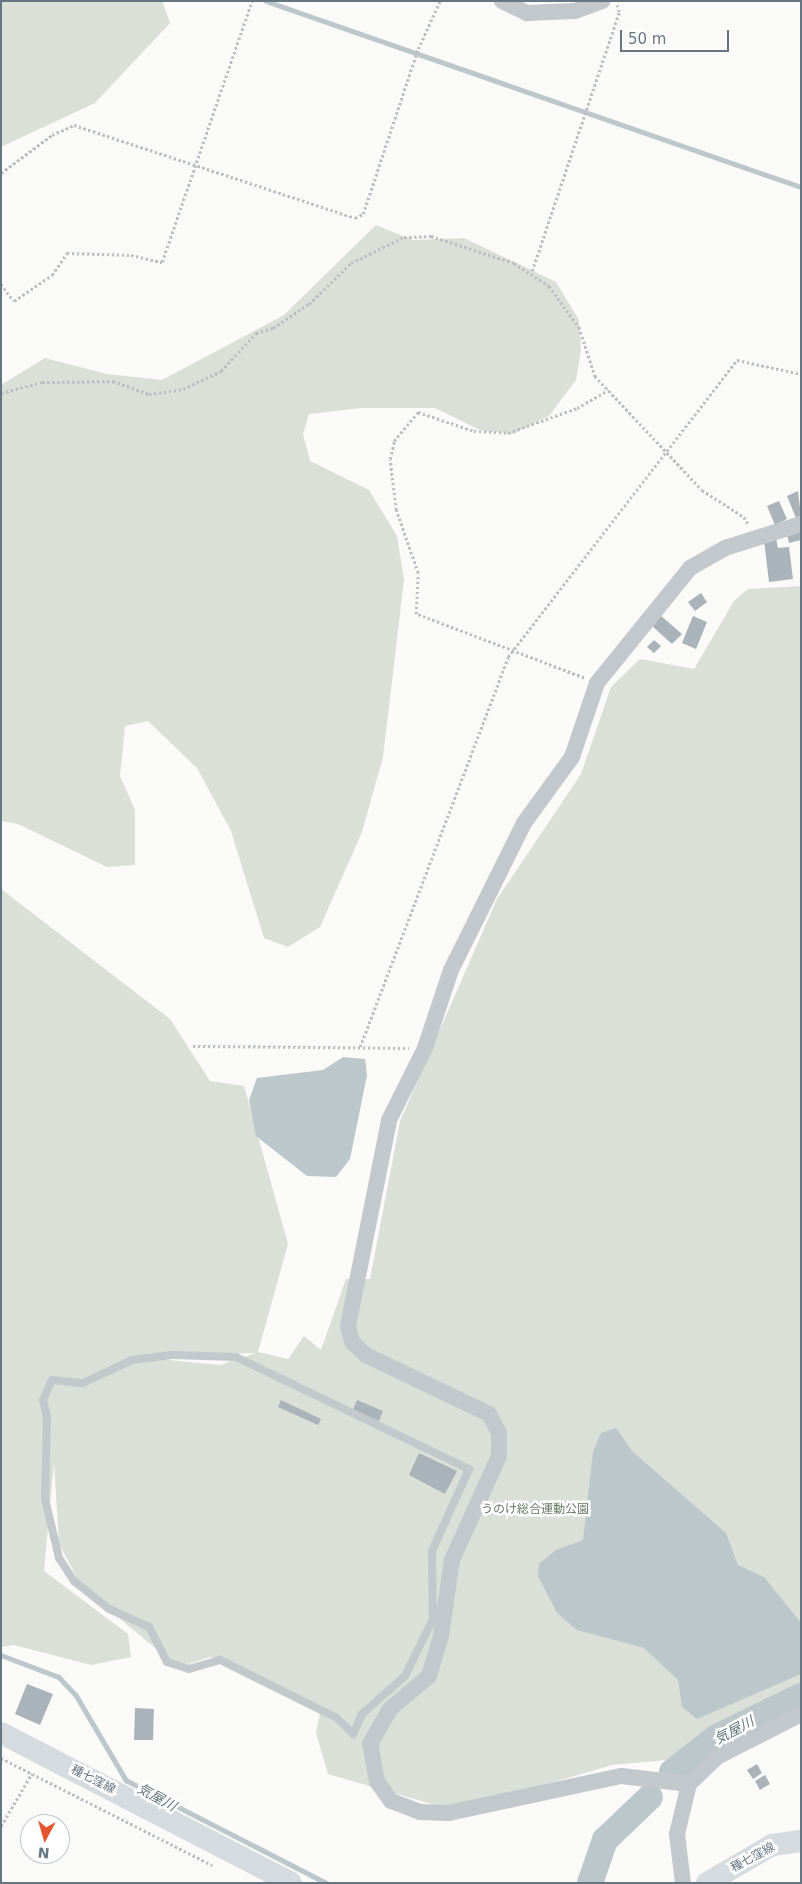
<!DOCTYPE html>
<meta charset="utf-8">
<style>
body{margin:0}
#map{position:relative;width:802px;height:1884px;overflow:hidden;background:#fafaf8;font-family:"DejaVu Sans","Noto Sans JP",sans-serif}
div>[style]{position:absolute}
.green>*{inset:0;background:#dadfd7}
.water>*{inset:0;background:#bbc7cb}
.stream>*{height:4.5px;margin:-2.25px;padding:0 2.25px;transform-origin:2.25px;border-radius:2.25px;background:#bbc7cb}
.river>*{height:26px;margin:-13px;padding:0 13px;transform-origin:13px;border-radius:13px;background:#bbc7cb}
.building>*{inset:0;background:#aab3b9}
.path>*{height:2.5px;margin-top:-1.25px;transform-origin:0;background:repeating-linear-gradient(90deg,#bbbfc2 0 2.5px,transparent 0 5px)}
.service>*{height:8px;margin:-4px;padding:0 4px;transform-origin:4px;border-radius:4px;background:#c3c8cc}
.minor>*{height:16px;margin:-8px;padding:0 8px;transform-origin:8px;border-radius:8px;background:#c3c8cc}
.secondary>*{height:22px;margin:-11px;padding:0 11px;transform-origin:11px;border-radius:11px;background:#d6dbdf}
span{translate:-50% -50%;white-space:nowrap;text-align:center;line-height:1.15;-webkit-text-stroke:5px #fff;paint-order:stroke}
.park-label{font-size:12px;color:#687a64}
.street-label{font-size:12px;color:#657683}
.water-label{font-size:14px;color:#60757c;font-style:italic}
.frame{position:absolute;inset:0;border:2px solid #657683;pointer-events:none}
.north{position:absolute;left:20px;top:1814px;width:50px;height:50px;box-sizing:border-box;background:#fff;border:1px solid #c1c8cd;border-radius:50%;rotate:186deg;font-size:14px;font-weight:700;line-height:20px;text-align:center;color:#657683}
.north::after{content:'';display:block;margin:auto;width:18px;height:22px;background:#e4572e;clip-path:polygon(50% 0,100% 100%,50% 72%,0 100%)}
.scale{position:absolute;left:620px;top:30px;width:109px;height:22px;box-sizing:border-box;border:2px solid #657683;border-top:0;padding-left:6px;font-size:15px;line-height:18px;white-space:nowrap;color:#657683;-webkit-text-stroke:4px #fff;paint-order:stroke}
</style>
<div id="map">
<div class="green">
<i style="clip-path:polygon(1px 1px,162px 1px,170px 23px,95px 103px,1px 147px)"></i>
<i style="clip-path:polygon(376px 225px,413px 240px,464px 238px,556px 282px,579px 320px,581px 350px,576px 380px,549px 416px,513px 434px,480px 430px,435px 408px,361px 408px,309px 414px,303px 434px,310px 461px,369px 490px,397px 536px,404px 580px,383px 757px,362px 832px,320px 927px,288px 947px,264px 938px,231px 831px,197px 768px,148px 721px,125px 726px,120px 776px,135px 810px,135px 865px,107px 867px,18px 824px,1px 821px,1px 385px,45px 358px,107px 374px,162px 380px,284px 315px)"></i>
<i style="clip-path:polygon(evenodd,801px 586px,801px 1683px,666px 1760px,612px 1765px,456px 1811px,328px 1774px,316px 1733px,321px 1708px,210px 1657px,188px 1664px,167px 1658px,82px 1587px,59px 1544px,54px 1462px,44px 1571px,128px 1634px,131px 1657px,91px 1665px,14px 1645px,1px 1647px,1px 889px,170px 1019px,210px 1081px,244px 1086px,288px 1244px,258px 1352px,288px 1359px,304px 1336px,321px 1350px,346px 1279px,370px 1279px,400px 1121px,497px 899px,581px 774px,611px 687px,640px 659px,694px 669px,734px 601px,748px 589px,801px 586px,256px 1353px,220px 1365px,138px 1357px,172px 1355px,256px 1353px)"></i>
</div>
<div class="water">
<i style="clip-path:polygon(343px 1057px,365px 1059px,367px 1075px,350px 1159px,336px 1177px,307px 1176px,256px 1136px,249px 1100px,257px 1078px,323px 1070px)"></i>
<i style="clip-path:polygon(616px 1428px,632px 1451px,726px 1533px,738px 1565px,764px 1577px,801px 1623px,801px 1674px,697px 1719px,682px 1707px,678px 1680px,644px 1648px,577px 1630px,557px 1613px,538px 1576px,539px 1564px,556px 1550px,583px 1540px,593px 1452px,601px 1433px)"></i>
</div>
<div class="stream">
<i style="left:266px;top:1px;width:566px;rotate:19.17deg"></i>
<i style="left:1px;top:1655px;width:62px;rotate:20.8deg"></i>
<i style="left:59px;top:1677px;width:25px;rotate:47deg"></i>
<i style="left:76px;top:1695px;width:99px;rotate:59.5deg"></i>
<i style="left:126px;top:1780px;width:225px;rotate:27.2deg"></i>
</div>
<div class="river">
<i style="left:672px;top:1772px;width:57px;rotate:-37.9deg"></i>
<i style="left:717px;top:1737px;width:93px;rotate:-26deg"></i>
<i style="left:590px;top:1883px;width:46px;rotate:-70.8deg"></i>
<i style="left:605px;top:1840px;width:62px;rotate:-43.7deg"></i>
</div>
<div class="building">
<i style="clip-path:polygon(798px 491px,801px 516px,796px 518px,787px 496px)"></i>
<i style="clip-path:polygon(779px 501px,787px 519px,775px 525px,767px 506px)"></i>
<i style="clip-path:polygon(801px 526px,801px 540px,789px 543px,786px 530px)"></i>
<i style="clip-path:polygon(776px 538px,778px 548px,789px 547px,793px 579px,769px 582px,764px 540px)"></i>
<i style="clip-path:polygon(701px 593px,707px 602px,695px 611px,688px 602px)"></i>
<i style="clip-path:polygon(660px 615px,682px 634px,672px 644px,651px 625px)"></i>
<i style="clip-path:polygon(693px 616px,707px 622px,696px 649px,682px 643px)"></i>
<i style="clip-path:polygon(654px 640px,661px 646px,654px 653px,647px 647px)"></i>
<i style="clip-path:polygon(281px 1400px,321px 1419px,318px 1425px,278px 1407px)"></i>
<i style="clip-path:polygon(357px 1400px,383px 1411px,379px 1421px,353px 1410px)"></i>
<i style="clip-path:polygon(419px 1453px,457px 1471px,445px 1494px,409px 1475px)"></i>
<i style="clip-path:polygon(27px 1684px,53px 1694px,40px 1725px,15px 1714px)"></i>
<i style="clip-path:polygon(135px 1708px,154px 1709px,153px 1740px,134px 1740px)"></i>
<i style="clip-path:polygon(757px 1764px,762px 1773px,753px 1779px,747px 1770px)"></i>
<i style="clip-path:polygon(765px 1775px,770px 1784px,760px 1790px,755px 1781px)"></i>
</div>
<div class="path">
<i style="left:1px;top:173px;width:64px;rotate:-36.7deg"></i>
<i style="left:52px;top:135px;width:24px;rotate:-24deg"></i>
<i style="left:74px;top:125px;width:296px;rotate:18.3deg"></i>
<i style="left:355px;top:218px;width:9px;rotate:-27deg"></i>
<i style="left:363px;top:214px;width:174px;rotate:-71.6deg"></i>
<i style="left:418px;top:49px;width:53px;rotate:-65.4deg"></i>
<i style="left:532px;top:271px;width:273px;rotate:-71.4deg"></i>
<i style="left:619px;top:12px;width:7px;rotate:-106deg"></i>
<i style="left:1px;top:284px;width:21px;rotate:53deg"></i>
<i style="left:14px;top:301px;width:46px;rotate:-34.4deg"></i>
<i style="left:52px;top:275px;width:27px;rotate:-56deg"></i>
<i style="left:67px;top:253px;width:64px;rotate:1.8deg"></i>
<i style="left:131px;top:255px;width:32px;rotate:13deg"></i>
<i style="left:162px;top:262px;width:276px;rotate:-71deg"></i>
<i style="left:1px;top:393px;width:42px;rotate:-15deg"></i>
<i style="left:42px;top:382px;width:71px;rotate:-0.8deg"></i>
<i style="left:113px;top:381px;width:38px;rotate:20deg"></i>
<i style="left:149px;top:394px;width:34px;rotate:-8deg"></i>
<i style="left:183px;top:389px;width:42px;rotate:-25.3deg"></i>
<i style="left:221px;top:371px;width:52px;rotate:-47.4deg"></i>
<i style="left:256px;top:333px;width:18px;rotate:-16deg"></i>
<i style="left:273px;top:328px;width:43px;rotate:-33.7deg"></i>
<i style="left:309px;top:304px;width:59px;rotate:-44.3deg"></i>
<i style="left:351px;top:263px;width:59px;rotate:-26.1deg"></i>
<i style="left:404px;top:237px;width:27px;rotate:-2deg"></i>
<i style="left:431px;top:236px;width:87px;rotate:18deg"></i>
<i style="left:514px;top:263px;width:42px;rotate:33.3deg"></i>
<i style="left:549px;top:286px;width:51px;rotate:53.8deg"></i>
<i style="left:579px;top:327px;width:52px;rotate:71.9deg"></i>
<i style="left:595px;top:376px;width:156px;rotate:46.8deg"></i>
<i style="left:702px;top:490px;width:50px;rotate:32.7deg"></i>
<i style="left:744px;top:517px;width:9px;rotate:58deg"></i>
<i style="left:584px;top:678px;width:180px;rotate:-159.1deg"></i>
<i style="left:416px;top:614px;width:41px;rotate:-87.2deg"></i>
<i style="left:418px;top:573px;width:67px;rotate:-109.2deg"></i>
<i style="left:396px;top:510px;width:51px;rotate:-96.7deg"></i>
<i style="left:390px;top:459px;width:18px;rotate:-77deg"></i>
<i style="left:394px;top:441px;width:38px;rotate:-50deg"></i>
<i style="left:418px;top:412px;width:59px;rotate:18.7deg"></i>
<i style="left:474px;top:431px;width:34px;rotate:3deg"></i>
<i style="left:508px;top:433px;width:73px;rotate:-19.9deg"></i>
<i style="left:577px;top:408px;width:36px;rotate:-30deg"></i>
<i style="left:193px;top:1046px;width:216px;rotate:0.5deg"></i>
<i style="left:360px;top:1047px;width:417px;rotate:-69.2deg"></i>
<i style="left:508px;top:657px;width:375px;rotate:-52.4deg"></i>
<i style="left:737px;top:360px;width:66px;rotate:12.3deg"></i>
<i style="left:1px;top:1758px;width:237px;rotate:26.9deg"></i>
<i style="left:1px;top:1826px;width:61px;rotate:-59.7deg"></i>
</div>
<div class="service">
<i style="left:172px;top:1355px;width:64px;rotate:1.8deg"></i>
<i style="left:236px;top:1357px;width:259px;rotate:25.7deg"></i>
<i style="left:469px;top:1469px;width:90px;rotate:114.3deg"></i>
<i style="left:432px;top:1551px;width:68px;rotate:89.2deg"></i>
<i style="left:433px;top:1619px;width:64px;rotate:116.2deg"></i>
<i style="left:405px;top:1676px;width:57px;rotate:138.5deg"></i>
<i style="left:362px;top:1714px;width:22px;rotate:114deg"></i>
<i style="left:353px;top:1734px;width:23px;rotate:-135deg"></i>
<i style="left:337px;top:1718px;width:131px;rotate:-153.6deg"></i>
<i style="left:220px;top:1660px;width:32px;rotate:164deg"></i>
<i style="left:189px;top:1669px;width:23px;rotate:-162deg"></i>
<i style="left:167px;top:1662px;width:39px;rotate:-117deg"></i>
<i style="left:149px;top:1627px;width:44px;rotate:-155.8deg"></i>
<i style="left:109px;top:1609px;width:45px;rotate:-141.3deg"></i>
<i style="left:74px;top:1581px;width:27px;rotate:-123deg"></i>
<i style="left:59px;top:1558px;width:61px;rotate:-103.3deg"></i>
<i style="left:45px;top:1499px;width:82px;rotate:-88.6deg"></i>
<i style="left:47px;top:1417px;width:17px;rotate:-103deg"></i>
<i style="left:43px;top:1400px;width:22px;rotate:-66deg"></i>
<i style="left:52px;top:1380px;width:31px;rotate:6deg"></i>
<i style="left:83px;top:1383px;width:54px;rotate:-25.1deg"></i>
<i style="left:132px;top:1360px;width:40px;rotate:-7.1deg"></i>
</div>
<div class="minor">
<i style="left:502px;top:1px;width:28px;rotate:26deg"></i>
<i style="left:527px;top:13px;width:48px;rotate:-2.4deg"></i>
<i style="left:575px;top:11px;width:29px;rotate:-20deg"></i>
<i style="left:689px;top:1784px;width:68px;rotate:-173.3deg"></i>
<i style="left:621px;top:1776px;width:177px;rotate:167.9deg"></i>
<i style="left:448px;top:1813px;width:28px;rotate:-178deg"></i>
<i style="left:420px;top:1812px;width:31px;rotate:-159deg"></i>
<i style="left:391px;top:1801px;width:24px;rotate:-126deg"></i>
<i style="left:377px;top:1782px;width:39px;rotate:-100deg"></i>
<i style="left:370px;top:1744px;width:40px;rotate:-60.3deg"></i>
<i style="left:390px;top:1709px;width:51px;rotate:-40.2deg"></i>
<i style="left:429px;top:1676px;width:42px;rotate:-73.3deg"></i>
<i style="left:441px;top:1636px;width:77px;rotate:-81.8deg"></i>
<i style="left:452px;top:1560px;width:114px;rotate:-65.7deg"></i>
<i style="left:499px;top:1456px;width:23px;rotate:-90deg"></i>
<i style="left:499px;top:1433px;width:21px;rotate:-118deg"></i>
<i style="left:489px;top:1414px;width:136px;rotate:-154.4deg"></i>
<i style="left:366px;top:1355px;width:19px;rotate:-137deg"></i>
<i style="left:352px;top:1342px;width:16px;rotate:-104deg"></i>
<i style="left:348px;top:1326px;width:210px;rotate:-78.7deg"></i>
<i style="left:389px;top:1120px;width:80px;rotate:-63.4deg"></i>
<i style="left:425px;top:1048px;width:82px;rotate:-71.6deg"></i>
<i style="left:451px;top:970px;width:164px;rotate:-63.6deg"></i>
<i style="left:524px;top:823px;width:82px;rotate:-54deg"></i>
<i style="left:572px;top:757px;width:78px;rotate:-71.3deg"></i>
<i style="left:597px;top:683px;width:148px;rotate:-51deg"></i>
<i style="left:690px;top:568px;width:40px;rotate:-29.7deg"></i>
<i style="left:725px;top:548px;width:80px;rotate:-17.5deg"></i>
<i style="left:683px;top:1883px;width:49px;rotate:-97deg"></i>
<i style="left:677px;top:1834px;width:51px;rotate:-76.5deg"></i>
<i style="left:689px;top:1784px;width:39px;rotate:-44deg"></i>
<i style="left:717px;top:1757px;width:94px;rotate:-27.1deg"></i>
</div>
<div class="secondary">
<i style="left:1px;top:1733px;width:326px;rotate:27.3deg"></i>
<i style="left:707px;top:1883px;width:75px;rotate:-30.3deg"></i>
<i style="left:772px;top:1845px;width:29px;rotate:-8deg"></i>
</div>
<div class="park-label">
<span style="left:535px;top:1510px">うのけ総合運動公園</span>
</div>
<div class="street-label">
<span style="left:93px;top:1780px;rotate:27deg">種七窪線</span>
<span style="left:753px;top:1858px;rotate:-28deg">種七窪線</span>
</div>
<div class="water-label">
<span style="left:734px;top:1730px;rotate:-28deg">気屋川</span>
<span style="left:157px;top:1797px;rotate:28deg">気屋川</span>
</div>
<div class="frame"></div>
<div class="north">N</div>
<div class="scale">50 m</div>
</div>
